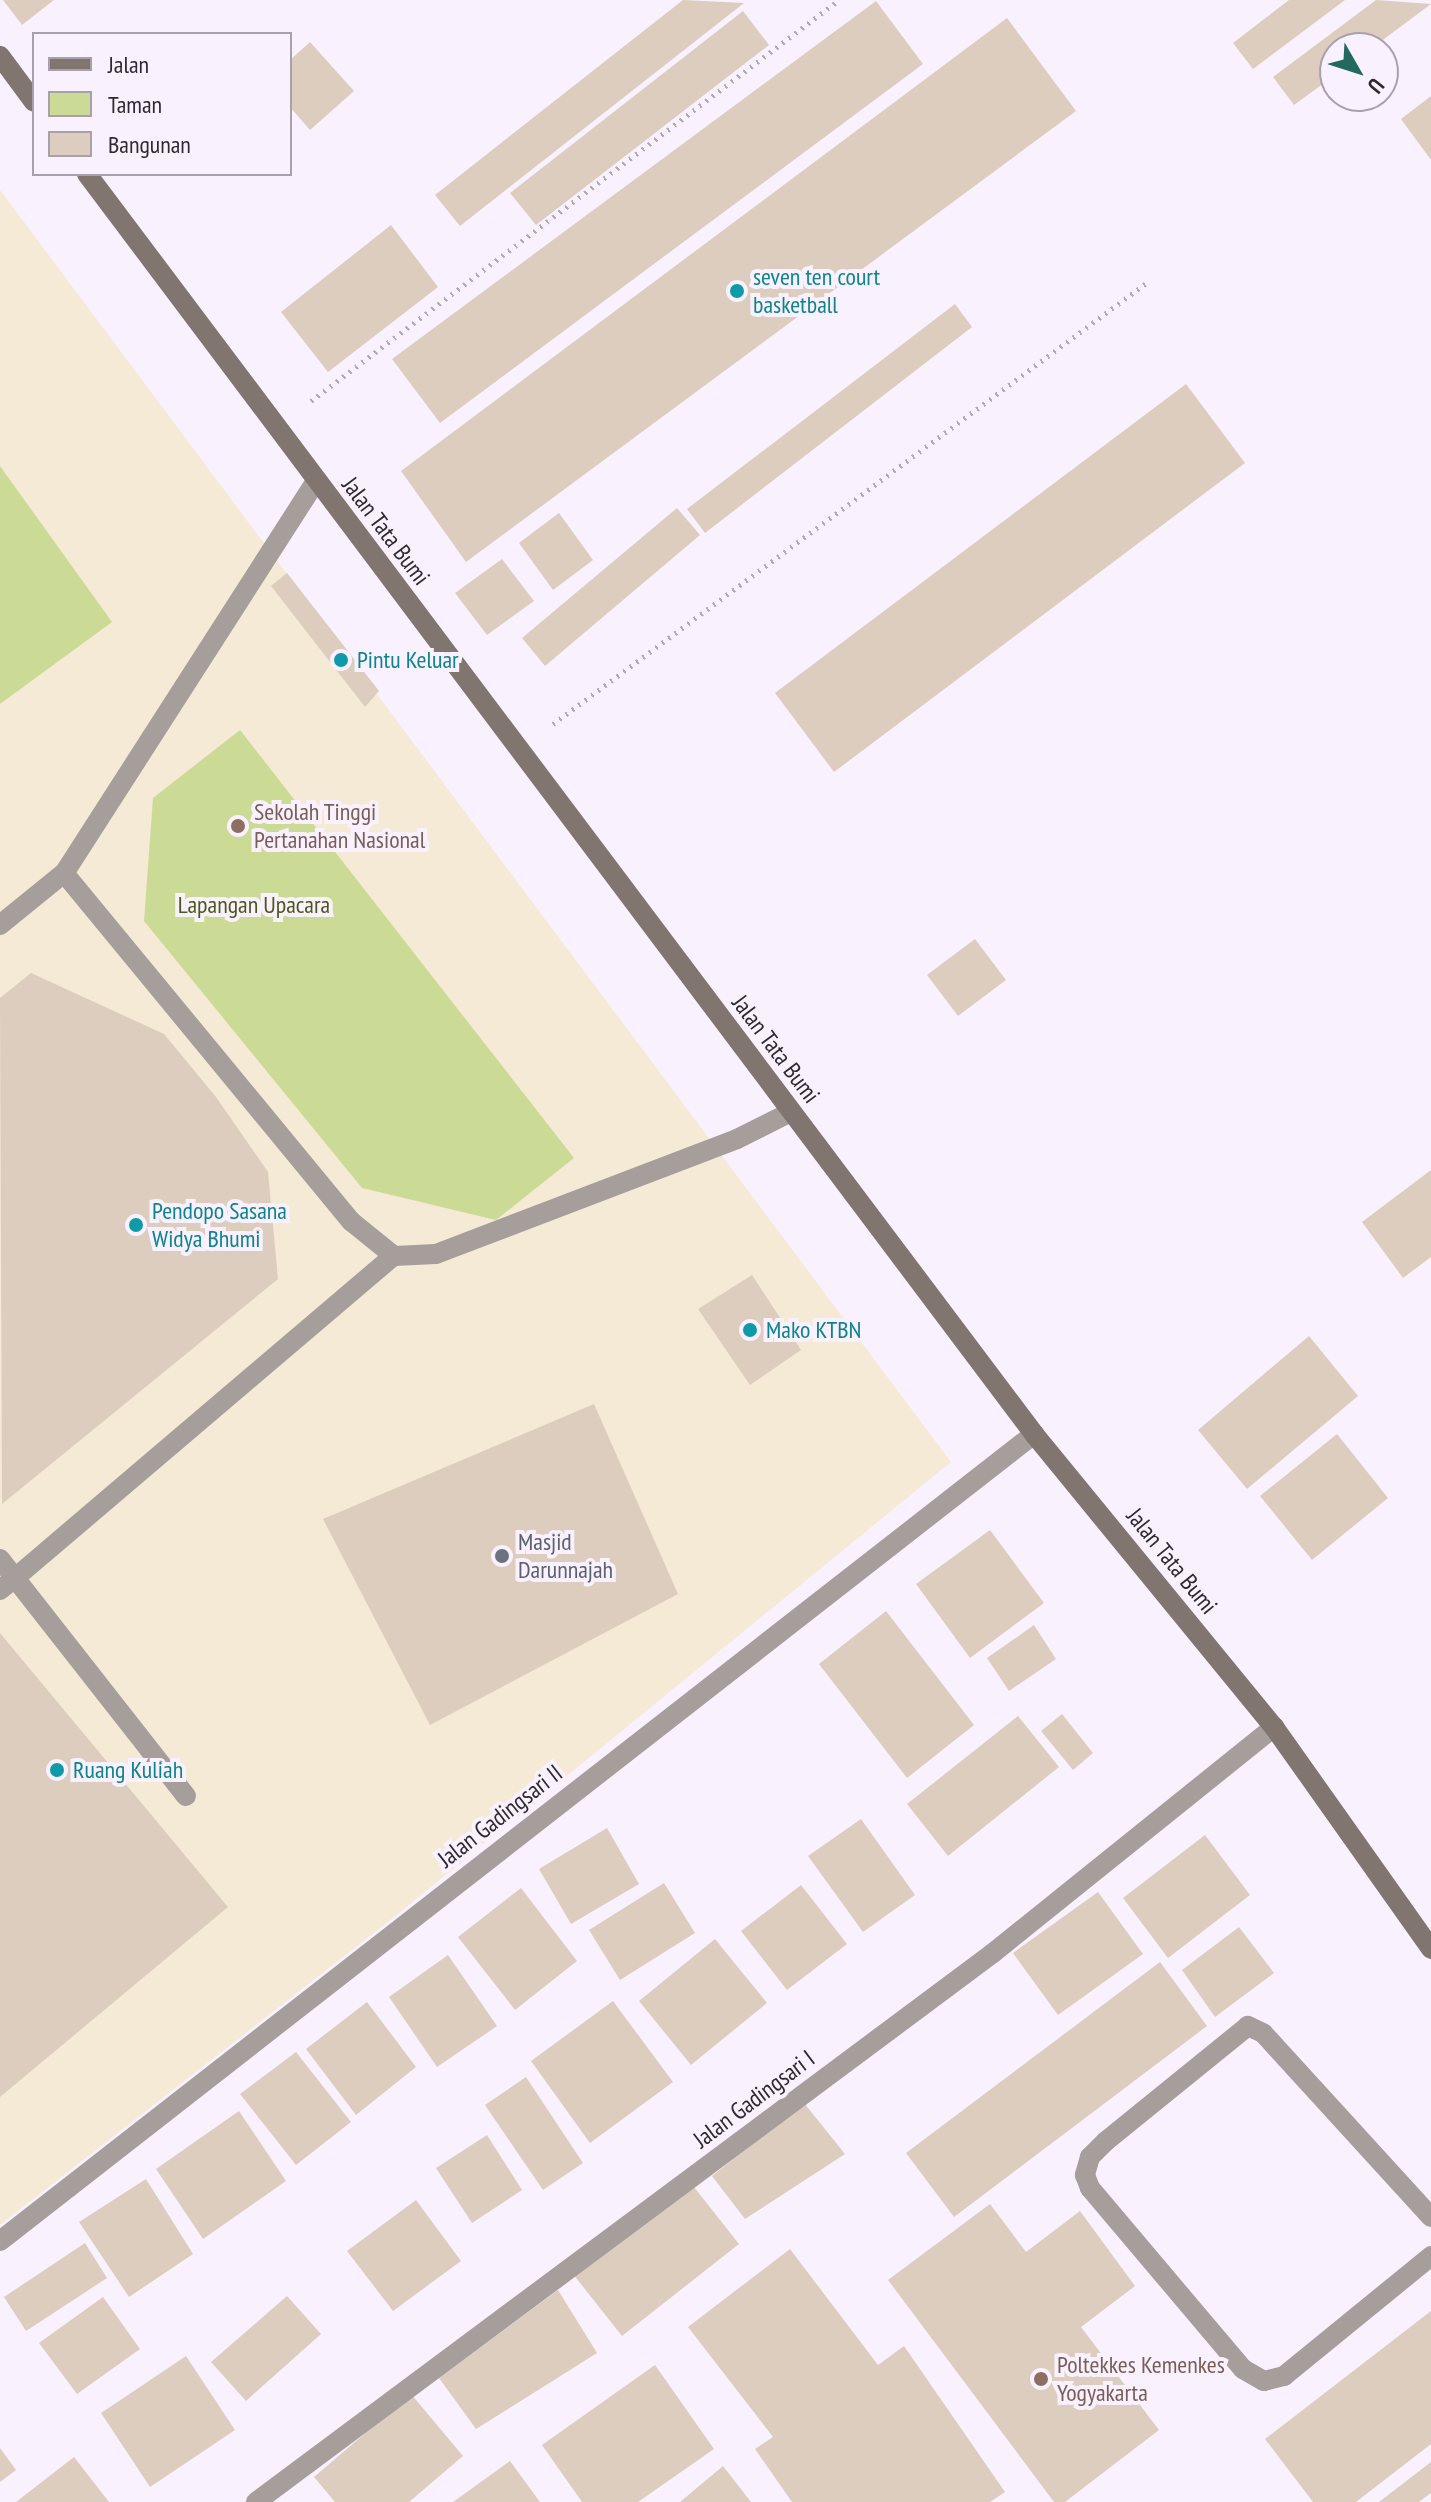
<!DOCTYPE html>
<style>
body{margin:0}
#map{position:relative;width:1431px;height:2502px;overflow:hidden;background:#faf1ff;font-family:"PT Sans Narrow",sans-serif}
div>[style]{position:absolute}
.education>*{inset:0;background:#f5ead5}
.green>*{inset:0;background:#cbdb96}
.building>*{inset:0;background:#dccdbf}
.path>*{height:5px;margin-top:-2.5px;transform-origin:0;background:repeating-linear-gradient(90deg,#b2abb6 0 2px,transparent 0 8px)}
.lane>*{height:20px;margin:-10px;padding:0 10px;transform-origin:10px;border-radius:10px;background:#a69e9a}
.street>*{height:20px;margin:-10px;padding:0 10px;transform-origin:10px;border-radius:10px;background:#a69e9a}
.secondary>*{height:20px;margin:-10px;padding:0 10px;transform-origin:10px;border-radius:10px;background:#80756f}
.dots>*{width:22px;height:22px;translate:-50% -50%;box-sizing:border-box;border:4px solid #faf1ff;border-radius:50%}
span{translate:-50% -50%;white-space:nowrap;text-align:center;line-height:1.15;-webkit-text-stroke:8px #faf1ff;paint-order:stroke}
.culture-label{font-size:24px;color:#0d838f}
.left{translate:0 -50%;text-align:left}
.street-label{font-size:24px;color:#2d292f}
.education-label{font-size:24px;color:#785e54}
.park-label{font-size:24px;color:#4c5819}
.worship-label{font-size:24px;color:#5b616d}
.legend{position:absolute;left:32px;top:32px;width:260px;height:144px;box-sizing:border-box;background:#faf1ff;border:2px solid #a8a1ac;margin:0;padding:10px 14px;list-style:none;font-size:24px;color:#2d292f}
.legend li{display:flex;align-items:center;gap:16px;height:40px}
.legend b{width:40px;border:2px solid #a8a1ac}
.north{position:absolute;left:1319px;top:32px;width:80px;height:80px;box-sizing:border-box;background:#faf1ff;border:2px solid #a8a1ac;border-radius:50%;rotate:129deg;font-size:22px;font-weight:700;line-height:32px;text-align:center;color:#2d292f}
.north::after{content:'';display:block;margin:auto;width:28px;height:36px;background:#22695f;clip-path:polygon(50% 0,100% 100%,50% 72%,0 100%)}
</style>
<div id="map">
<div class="education">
<i style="clip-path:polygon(0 190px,951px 1462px,393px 1918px,0 2225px)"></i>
</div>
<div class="green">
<i style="clip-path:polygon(0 466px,112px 622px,0 704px)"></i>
<i style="clip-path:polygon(240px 730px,574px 1158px,496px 1220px,362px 1188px,144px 921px,153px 798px)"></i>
</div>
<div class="building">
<i style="clip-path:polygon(3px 0,54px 0,22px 25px)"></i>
<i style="clip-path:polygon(683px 0,744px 3px,460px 226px,435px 195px)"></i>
<i style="clip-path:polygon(1289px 0,1345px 0,1253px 69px,1233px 43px)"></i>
<i style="clip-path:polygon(1376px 0,1431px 4px,1372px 48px,1335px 48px,1335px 75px,1294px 105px,1273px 77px)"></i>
<i style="clip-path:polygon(876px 1px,923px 64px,440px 423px,392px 359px)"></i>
<i style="clip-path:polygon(743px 11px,769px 45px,536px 225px,510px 193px)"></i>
<i style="clip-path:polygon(1007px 18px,1076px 111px,466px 562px,401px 471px)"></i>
<i style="clip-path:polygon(310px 42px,354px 91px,310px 130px,290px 107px,290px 60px)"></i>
<i style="clip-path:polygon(1431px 96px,1431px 160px,1401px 119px)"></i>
<i style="clip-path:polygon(391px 225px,438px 287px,328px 372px,281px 312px)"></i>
<i style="clip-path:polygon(955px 304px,972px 327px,705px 533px,687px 509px)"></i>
<i style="clip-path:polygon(1186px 384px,1245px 463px,834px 772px,775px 693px)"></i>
<i style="clip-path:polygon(677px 508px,700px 535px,545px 666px,522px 638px)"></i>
<i style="clip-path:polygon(559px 513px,593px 560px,553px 590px,519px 543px)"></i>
<i style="clip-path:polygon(502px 559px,534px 601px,487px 635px,455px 593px)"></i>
<i style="clip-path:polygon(287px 573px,379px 691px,365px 707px,271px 586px)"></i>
<i style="clip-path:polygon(975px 939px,1006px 980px,958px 1016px,927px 975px)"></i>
<i style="clip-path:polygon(31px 973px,164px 1034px,216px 1097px,268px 1172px,278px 1279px,2px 1504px,0 998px)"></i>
<i style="clip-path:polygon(1431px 1170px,1431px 1257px,1403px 1278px,1362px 1222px)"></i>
<i style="clip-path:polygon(752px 1275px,801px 1350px,750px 1385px,698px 1309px)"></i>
<i style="clip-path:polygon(1309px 1336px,1358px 1396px,1247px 1489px,1198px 1430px)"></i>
<i style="clip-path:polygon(594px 1404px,678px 1594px,430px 1725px,323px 1519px)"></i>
<i style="clip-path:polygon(1337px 1434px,1388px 1498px,1312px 1560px,1260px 1496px)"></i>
<i style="clip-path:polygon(990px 1530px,1044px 1603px,970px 1658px,916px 1584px)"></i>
<i style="clip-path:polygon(886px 1611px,974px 1725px,907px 1778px,819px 1664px)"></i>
<i style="clip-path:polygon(1034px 1625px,1056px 1659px,1009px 1691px,987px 1658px)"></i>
<i style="clip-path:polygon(0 1633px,228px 1907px,0 2097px)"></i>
<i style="clip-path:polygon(1062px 1714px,1093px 1753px,1073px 1770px,1041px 1731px)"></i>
<i style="clip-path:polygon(1018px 1716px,1059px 1767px,948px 1856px,907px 1804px)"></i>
<i style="clip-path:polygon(861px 1819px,915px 1895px,863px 1932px,808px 1856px)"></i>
<i style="clip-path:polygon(607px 1828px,639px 1884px,571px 1924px,539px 1869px)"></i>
<i style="clip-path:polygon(1205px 1835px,1250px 1895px,1168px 1958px,1123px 1898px)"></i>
<i style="clip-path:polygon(664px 1883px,695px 1933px,620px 1980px,589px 1930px)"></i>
<i style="clip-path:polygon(801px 1885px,847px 1944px,787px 1990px,741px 1931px)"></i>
<i style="clip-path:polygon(521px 1888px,577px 1961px,515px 2010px,458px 1937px)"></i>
<i style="clip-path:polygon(1098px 1892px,1143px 1954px,1058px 2015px,1013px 1953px)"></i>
<i style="clip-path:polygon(1239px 1927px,1274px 1973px,1215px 2017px,1182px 1970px)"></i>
<i style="clip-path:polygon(715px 1939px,767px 2003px,691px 2065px,639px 2001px)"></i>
<i style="clip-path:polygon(448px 1955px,497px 2026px,437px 2067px,389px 1997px)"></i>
<i style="clip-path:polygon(1160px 1962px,1207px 2026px,954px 2217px,906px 2153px)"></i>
<i style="clip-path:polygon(613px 2001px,673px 2082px,590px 2143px,531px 2061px)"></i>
<i style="clip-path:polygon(367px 2002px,416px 2067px,356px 2115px,306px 2049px)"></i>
<i style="clip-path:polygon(296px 2052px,351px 2122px,296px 2165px,240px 2094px)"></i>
<i style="clip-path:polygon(526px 2077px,583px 2163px,543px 2190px,485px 2105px)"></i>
<i style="clip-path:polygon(804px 2103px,845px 2154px,745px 2219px,712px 2176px)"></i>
<i style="clip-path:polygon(239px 2111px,286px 2181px,203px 2239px,156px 2169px)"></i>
<i style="clip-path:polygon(487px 2135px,522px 2190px,472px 2223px,436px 2168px)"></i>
<i style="clip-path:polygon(146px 2179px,193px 2254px,129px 2297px,79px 2222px)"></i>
<i style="clip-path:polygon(690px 2182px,739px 2244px,622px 2336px,573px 2274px)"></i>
<i style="clip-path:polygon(416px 2200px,461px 2261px,393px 2311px,347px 2251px)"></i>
<i style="clip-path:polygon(990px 2204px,1026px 2252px,1080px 2211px,1135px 2286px,1081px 2327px,1159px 2430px,1065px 2502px,1054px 2502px,888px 2280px)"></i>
<i style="clip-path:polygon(85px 2243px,107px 2278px,26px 2331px,4px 2297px)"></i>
<i style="clip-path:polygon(790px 2249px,878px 2365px,904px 2346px,1005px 2492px,990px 2502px,792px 2502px,755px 2449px,773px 2437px,688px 2327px)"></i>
<i style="clip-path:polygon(558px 2290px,597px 2353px,476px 2429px,439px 2378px)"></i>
<i style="clip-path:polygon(287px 2296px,321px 2334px,246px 2401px,211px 2362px)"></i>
<i style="clip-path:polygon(103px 2297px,140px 2349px,77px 2394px,39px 2343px)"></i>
<i style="clip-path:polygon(1431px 2311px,1431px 2444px,1356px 2502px,1313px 2502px,1265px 2439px)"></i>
<i style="clip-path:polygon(186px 2356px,235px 2430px,150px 2487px,101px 2413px)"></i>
<i style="clip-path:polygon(655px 2365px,714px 2449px,638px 2502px,582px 2502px,542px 2445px)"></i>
<i style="clip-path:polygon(411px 2394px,463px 2456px,409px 2502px,335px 2502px,314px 2477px)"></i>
<i style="clip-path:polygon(0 2448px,16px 2470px,0 2482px)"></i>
<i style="clip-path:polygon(74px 2457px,109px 2502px,16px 2502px)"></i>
<i style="clip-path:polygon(510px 2461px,540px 2502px,453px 2502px)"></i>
<i style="clip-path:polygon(1431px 2462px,1431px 2493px,1419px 2502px,1379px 2502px)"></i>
<i style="clip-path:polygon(723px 2466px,751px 2502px,680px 2502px)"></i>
</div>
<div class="path">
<i style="left:311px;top:401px;width:663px;rotate:-37.22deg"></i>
<i style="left:553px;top:724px;width:743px;rotate:-36.62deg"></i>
</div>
<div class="lane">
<i style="left:316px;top:481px;width:466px;rotate:122.7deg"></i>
<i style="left:64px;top:873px;width:452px;rotate:50.5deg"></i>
<i style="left:352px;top:1222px;width:54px;rotate:39deg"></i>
<i style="left:394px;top:1256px;width:42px;rotate:-2.7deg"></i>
<i style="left:436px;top:1254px;width:322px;rotate:-20.9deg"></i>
<i style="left:737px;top:1139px;width:60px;rotate:-26.6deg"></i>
<i style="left:0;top:925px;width:82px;rotate:-39.1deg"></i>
<i style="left:0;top:1559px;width:24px;rotate:52deg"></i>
<i style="left:15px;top:1578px;width:497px;rotate:-40.4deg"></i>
<i style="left:0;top:1590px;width:19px;rotate:-39deg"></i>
<i style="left:15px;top:1578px;width:277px;rotate:51.9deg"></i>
<i style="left:1431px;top:2217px;width:249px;rotate:-132.4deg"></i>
<i style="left:1263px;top:2033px;width:17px;rotate:-155deg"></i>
<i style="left:1248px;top:2026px;width:183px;rotate:141deg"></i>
<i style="left:1106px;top:2141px;width:23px;rotate:135deg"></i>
<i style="left:1090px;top:2157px;width:19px;rotate:106deg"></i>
<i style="left:1085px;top:2175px;width:14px;rotate:69deg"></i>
<i style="left:1090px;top:2188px;width:237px;rotate:49.8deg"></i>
<i style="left:1243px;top:2369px;width:24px;rotate:30deg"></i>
<i style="left:1264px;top:2381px;width:21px;rotate:-14deg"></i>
<i style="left:1284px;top:2376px;width:190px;rotate:-39.2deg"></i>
</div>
<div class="street">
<i style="left:0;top:2241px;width:1312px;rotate:-37.97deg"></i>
<i style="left:256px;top:2502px;width:919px;rotate:-36.68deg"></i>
<i style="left:993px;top:1953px;width:361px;rotate:-38.8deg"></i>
</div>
<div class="secondary">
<i style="left:0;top:56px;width:57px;rotate:53.5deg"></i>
<i style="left:87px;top:174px;width:1576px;rotate:53.07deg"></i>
<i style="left:1034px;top:1434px;width:379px;rotate:50.7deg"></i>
<i style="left:1274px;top:1727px;width:272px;rotate:54.7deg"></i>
</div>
<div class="dots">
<i style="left:737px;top:291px;background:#0f9aa8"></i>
<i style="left:341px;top:660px;background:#0f9aa8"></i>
<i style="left:238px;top:826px;background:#8d6e63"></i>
<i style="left:136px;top:1225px;background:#0f9aa8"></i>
<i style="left:750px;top:1330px;background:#0f9aa8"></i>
<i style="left:502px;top:1556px;background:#6b7280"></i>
<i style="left:57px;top:1770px;background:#0f9aa8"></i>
<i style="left:1041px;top:2379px;background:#8d6e63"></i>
</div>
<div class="culture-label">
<span class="left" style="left:753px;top:291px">seven ten court<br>basketball</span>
<span class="left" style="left:357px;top:660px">Pintu Keluar</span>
<span class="left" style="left:152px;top:1225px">Pendopo Sasana<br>Widya Bhumi</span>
<span class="left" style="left:766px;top:1330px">Mako KTBN</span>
<span class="left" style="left:73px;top:1770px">Ruang Kuliah</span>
</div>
<div class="street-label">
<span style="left:386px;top:531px;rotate:53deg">Jalan Tata Bumi</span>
<span style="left:776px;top:1049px;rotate:53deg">Jalan Tata Bumi</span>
<span style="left:1172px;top:1561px;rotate:51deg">Jalan Tata Bumi</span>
<span style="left:500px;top:1816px;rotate:-38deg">Jalan Gadingsari II</span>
<span style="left:754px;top:2099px;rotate:-37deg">Jalan Gadingsari I</span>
</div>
<div class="education-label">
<span class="left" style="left:254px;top:826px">Sekolah Tinggi<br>Pertanahan Nasional</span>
<span class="left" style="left:1057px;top:2379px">Poltekkes Kemenkes<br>Yogyakarta</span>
</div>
<div class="park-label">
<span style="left:254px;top:905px">Lapangan Upacara</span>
</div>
<div class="worship-label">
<span class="left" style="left:518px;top:1556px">Masjid<br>Darunnajah</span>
</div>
<ul class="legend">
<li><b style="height:10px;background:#80756f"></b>Jalan</li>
<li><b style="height:22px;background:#cbdb96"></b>Taman</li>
<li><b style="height:22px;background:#dccdbf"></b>Bangunan</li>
</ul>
<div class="north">U</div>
</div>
